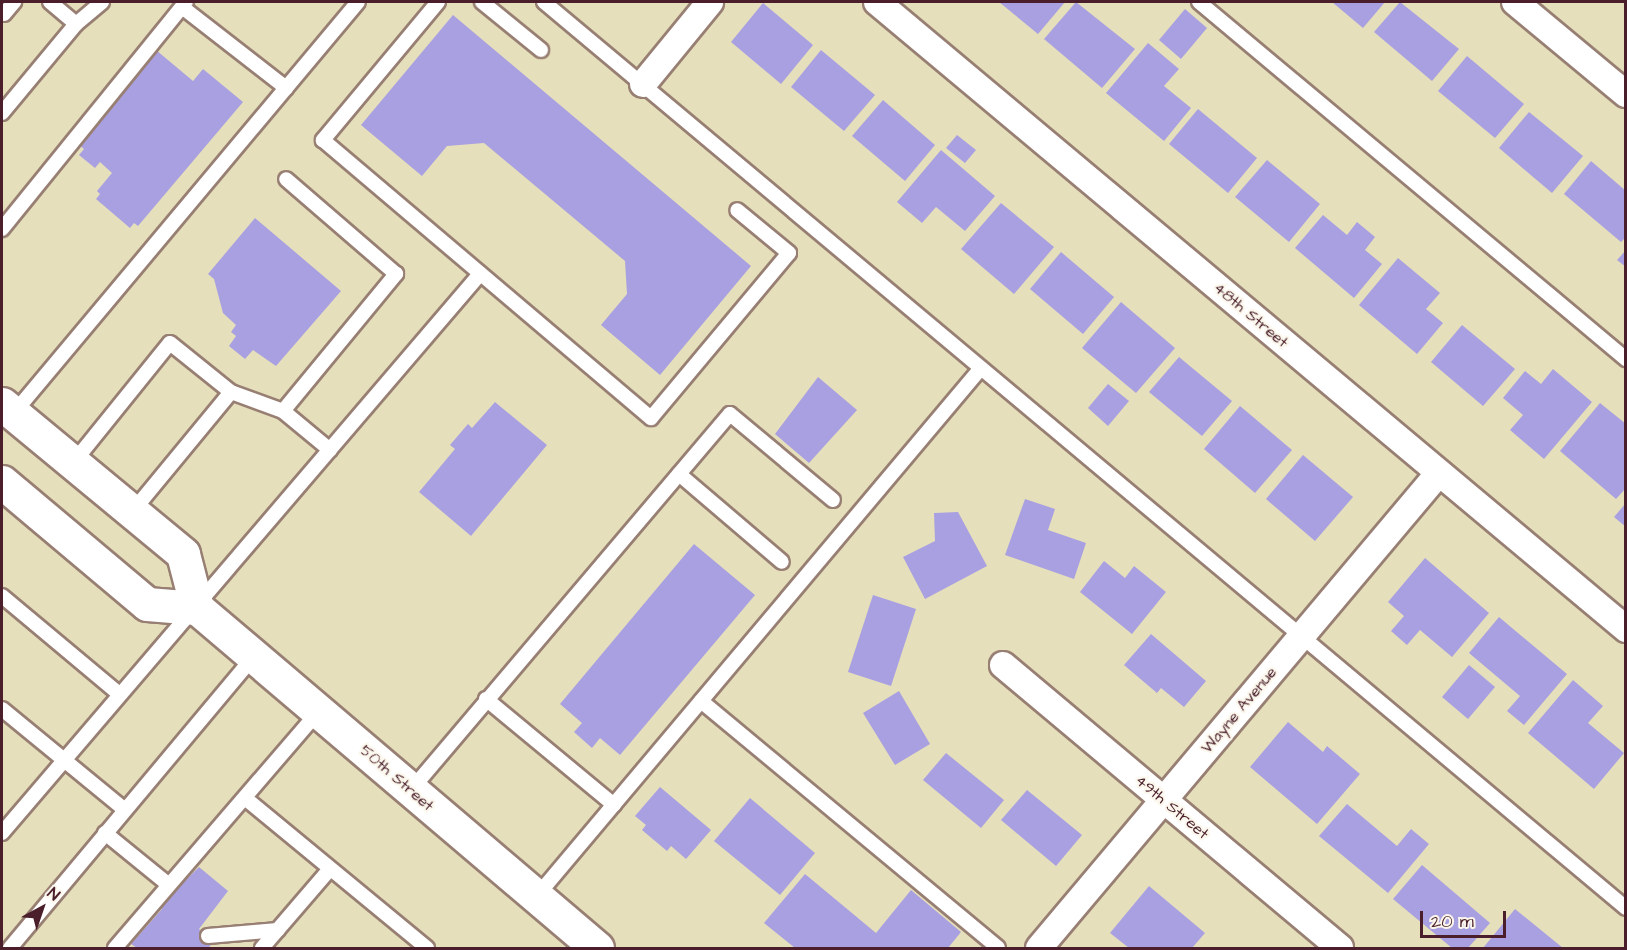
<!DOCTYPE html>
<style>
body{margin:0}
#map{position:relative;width:1627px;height:950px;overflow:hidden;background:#e6dfbb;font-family:"Architects Daughter",sans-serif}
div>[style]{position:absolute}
.building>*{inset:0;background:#a9a0e1}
.roads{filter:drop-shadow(2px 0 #987f73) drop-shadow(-2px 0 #987f73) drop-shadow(0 2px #987f73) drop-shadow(0 -2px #987f73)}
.lane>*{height:14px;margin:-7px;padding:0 7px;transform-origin:7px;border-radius:7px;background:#fff}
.street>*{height:26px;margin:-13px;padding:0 13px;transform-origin:13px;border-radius:13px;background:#fff}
.secondary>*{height:33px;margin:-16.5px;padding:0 16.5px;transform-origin:16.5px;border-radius:16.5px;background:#fff}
span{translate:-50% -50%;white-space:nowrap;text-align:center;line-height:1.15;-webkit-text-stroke:4.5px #fbf7ec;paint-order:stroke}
.street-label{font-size:16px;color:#4a1f2b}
.frame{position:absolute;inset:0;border:3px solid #4a1f2b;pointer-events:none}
.north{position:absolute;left:12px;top:878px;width:60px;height:60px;-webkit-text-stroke:4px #fbf7ec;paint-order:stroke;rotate:40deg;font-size:16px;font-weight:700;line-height:24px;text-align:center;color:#4a1f2b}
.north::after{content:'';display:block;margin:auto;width:21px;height:27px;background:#4a1f2b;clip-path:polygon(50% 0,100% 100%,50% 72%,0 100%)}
.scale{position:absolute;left:1420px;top:911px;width:86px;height:27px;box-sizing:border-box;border:3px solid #4a1f2b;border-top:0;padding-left:8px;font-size:18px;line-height:21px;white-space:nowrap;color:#4a1f2b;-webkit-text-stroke:4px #fbf7ec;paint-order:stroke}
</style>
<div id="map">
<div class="building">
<i style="clip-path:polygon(999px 2px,1065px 2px,1038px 34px)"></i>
<i style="clip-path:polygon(1076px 2px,1135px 49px,1102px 88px,1044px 39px)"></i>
<i style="clip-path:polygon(1332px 2px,1385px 2px,1363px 28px)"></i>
<i style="clip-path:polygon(1400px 2px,1459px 49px,1432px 81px,1374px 32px)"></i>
<i style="clip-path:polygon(763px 3px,813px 45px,781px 84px,731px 42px)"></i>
<i style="clip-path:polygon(1185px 9px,1207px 28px,1181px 59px,1159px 40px)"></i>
<i style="clip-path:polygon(453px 15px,751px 266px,660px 375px,601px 325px,627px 294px,625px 261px,484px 143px,447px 146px,422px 176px,361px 125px)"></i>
<i style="clip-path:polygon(1148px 43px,1179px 69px,1164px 86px,1191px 108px,1164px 141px,1106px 93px)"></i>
<i style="clip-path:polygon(156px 50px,193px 81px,203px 69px,243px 102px,138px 226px,134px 223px,130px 228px,96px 199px,100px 194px,97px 191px,112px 173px,100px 162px,95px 168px,79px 155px,84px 149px,75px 142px)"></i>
<i style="clip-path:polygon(821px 50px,875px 95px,844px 131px,791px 87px)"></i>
<i style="clip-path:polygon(1467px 56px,1524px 104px,1495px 138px,1438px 91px)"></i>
<i style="clip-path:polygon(883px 100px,935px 145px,905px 181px,852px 136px)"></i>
<i style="clip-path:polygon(1198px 109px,1257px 158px,1228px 193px,1169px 144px)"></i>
<i style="clip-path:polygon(1529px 112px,1583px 156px,1552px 193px,1499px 148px)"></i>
<i style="clip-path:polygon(957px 135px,976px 150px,965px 163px,946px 148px)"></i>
<i style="clip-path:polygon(941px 150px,995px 196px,965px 231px,936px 207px,922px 223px,897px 202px)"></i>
<i style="clip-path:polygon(1267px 160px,1320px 204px,1289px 242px,1235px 197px)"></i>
<i style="clip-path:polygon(1591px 161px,1626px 191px,1626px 237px,1621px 242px,1564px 194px)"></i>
<i style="clip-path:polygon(1001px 203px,1054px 247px,1014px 294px,961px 249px)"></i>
<i style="clip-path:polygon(1323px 215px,1347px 235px,1357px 222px,1375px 237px,1365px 250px,1382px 264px,1354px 298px,1295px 248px)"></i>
<i style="clip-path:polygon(255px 218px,341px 291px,276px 366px,253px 350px,245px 359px,229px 346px,236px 336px,231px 332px,236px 325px,223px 313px,214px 279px,208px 274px)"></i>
<i style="clip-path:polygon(1626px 250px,1626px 267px,1617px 260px)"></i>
<i style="clip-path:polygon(1061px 252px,1114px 297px,1083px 334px,1030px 289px)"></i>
<i style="clip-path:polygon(1398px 258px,1440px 293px,1426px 309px,1443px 323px,1417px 354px,1359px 305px)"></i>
<i style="clip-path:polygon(1121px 302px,1175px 348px,1136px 393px,1082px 348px)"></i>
<i style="clip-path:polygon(1462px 325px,1515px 369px,1483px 406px,1431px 362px)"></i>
<i style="clip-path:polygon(1179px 357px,1232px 401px,1202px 436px,1149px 392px)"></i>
<i style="clip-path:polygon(1553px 369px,1592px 402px,1544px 459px,1510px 430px,1523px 415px,1503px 398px,1525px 371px,1541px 384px)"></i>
<i style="clip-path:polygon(818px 377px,857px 410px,809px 463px,775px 434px)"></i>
<i style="clip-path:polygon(1108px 384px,1129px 401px,1108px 426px,1088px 408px)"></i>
<i style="clip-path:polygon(495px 402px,547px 445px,471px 536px,419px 492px,455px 449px,450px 445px,468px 424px,472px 428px)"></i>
<i style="clip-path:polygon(1600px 403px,1626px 424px,1626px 488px,1616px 499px,1560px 451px)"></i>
<i style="clip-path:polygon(1240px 406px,1292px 450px,1255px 493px,1204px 449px)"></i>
<i style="clip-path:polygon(1303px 455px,1353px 497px,1315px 541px,1266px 499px)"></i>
<i style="clip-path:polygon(1025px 499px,1055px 509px,1048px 530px,1086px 543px,1074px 579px,1005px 555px)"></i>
<i style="clip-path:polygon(1626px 503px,1626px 527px,1614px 517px)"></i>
<i style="clip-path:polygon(958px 512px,987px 566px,925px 599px,903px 557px,935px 541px,934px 513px)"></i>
<i style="clip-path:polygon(694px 544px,755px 595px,620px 755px,600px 738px,592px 748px,574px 732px,582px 723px,560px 704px)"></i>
<i style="clip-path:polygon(1425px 558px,1489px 613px,1452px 657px,1420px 630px,1407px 645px,1391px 631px,1404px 616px,1388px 602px)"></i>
<i style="clip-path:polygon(1104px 561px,1125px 578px,1134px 566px,1166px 592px,1132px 634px,1080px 592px)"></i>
<i style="clip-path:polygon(873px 595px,916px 609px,891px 686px,848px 672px)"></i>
<i style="clip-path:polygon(1499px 617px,1567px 674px,1524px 725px,1507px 711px,1520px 696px,1469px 653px)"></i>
<i style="clip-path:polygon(1151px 634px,1206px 681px,1184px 707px,1161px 688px,1157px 693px,1124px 665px)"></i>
<i style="clip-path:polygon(1469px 665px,1495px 687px,1468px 719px,1442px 697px)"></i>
<i style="clip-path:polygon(1573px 680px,1603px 706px,1588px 723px,1624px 753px,1594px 789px,1528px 733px)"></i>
<i style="clip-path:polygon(899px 691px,930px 744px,895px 765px,863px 713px)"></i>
<i style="clip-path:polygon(1288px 722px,1323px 752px,1327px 746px,1360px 774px,1317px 824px,1250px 767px)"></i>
<i style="clip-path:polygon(946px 753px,1004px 800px,981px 828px,923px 780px)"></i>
<i style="clip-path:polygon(660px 787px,711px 830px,686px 859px,671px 846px,667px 851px,642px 830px,646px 825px,635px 816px)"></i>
<i style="clip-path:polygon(1027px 790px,1082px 835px,1056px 866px,1001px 820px)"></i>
<i style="clip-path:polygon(750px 798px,815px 853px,780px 895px,714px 841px)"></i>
<i style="clip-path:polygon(1347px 804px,1397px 846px,1411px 829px,1429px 844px,1388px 893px,1319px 836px)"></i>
<i style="clip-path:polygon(1422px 865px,1490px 923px,1468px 948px,1452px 948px,1393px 899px)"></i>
<i style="clip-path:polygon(199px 867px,228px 891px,199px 929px,215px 941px,208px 948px,137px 948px,131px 944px,162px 909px,159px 906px)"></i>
<i style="clip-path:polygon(805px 874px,876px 933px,911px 890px,961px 932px,948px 948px,795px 948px,764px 923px)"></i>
<i style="clip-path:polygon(1149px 886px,1205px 933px,1192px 948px,1129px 948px,1110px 933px)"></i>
<i style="clip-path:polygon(1515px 909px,1563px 948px,1483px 948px)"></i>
</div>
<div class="roads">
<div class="lane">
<i style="left:50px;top:2px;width:34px;rotate:40deg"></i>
<i style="left:438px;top:2px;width:180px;rotate:129.8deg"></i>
<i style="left:323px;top:140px;width:430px;rotate:40.3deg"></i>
<i style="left:651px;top:418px;width:215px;rotate:-50.1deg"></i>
<i style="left:789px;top:253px;width:67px;rotate:-140.4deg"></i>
<i style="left:482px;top:2px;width:76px;rotate:39.1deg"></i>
<i style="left:544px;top:2px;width:1411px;rotate:39.94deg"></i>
<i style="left:1199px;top:2px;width:557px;rotate:39.9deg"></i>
<i style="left:182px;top:7px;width:132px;rotate:37.9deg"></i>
<i style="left:4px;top:14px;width:16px;rotate:-50deg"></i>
<i style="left:2px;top:113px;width:116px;rotate:-50.3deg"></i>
<i style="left:76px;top:24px;width:34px;rotate:-40deg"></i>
<i style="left:2px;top:229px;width:292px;rotate:-51deg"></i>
<i style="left:231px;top:392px;width:55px;rotate:20.1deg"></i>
<i style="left:283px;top:411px;width:61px;rotate:39.7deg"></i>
<i style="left:283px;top:411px;width:178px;rotate:-50.5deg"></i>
<i style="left:396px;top:274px;width:145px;rotate:-139.2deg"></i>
<i style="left:13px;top:414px;width:537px;rotate:-50.06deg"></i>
<i style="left:73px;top:463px;width:154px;rotate:-51.1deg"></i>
<i style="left:170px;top:343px;width:78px;rotate:38.8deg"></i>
<i style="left:231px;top:392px;width:154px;rotate:129.5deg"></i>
<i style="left:679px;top:474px;width:135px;rotate:40.5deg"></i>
<i style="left:2px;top:596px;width:151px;rotate:39.9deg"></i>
<i style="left:486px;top:699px;width:166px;rotate:39.6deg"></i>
<i style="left:701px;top:701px;width:386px;rotate:39.7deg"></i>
<i style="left:2px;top:709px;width:159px;rotate:39.4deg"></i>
<i style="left:411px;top:790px;width:493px;rotate:-49.7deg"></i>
<i style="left:730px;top:414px;width:134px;rotate:39.9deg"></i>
<i style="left:245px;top:798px;width:236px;rotate:39.5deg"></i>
<i style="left:2px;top:833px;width:736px;rotate:-49.47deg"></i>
<i style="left:105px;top:833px;width:82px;rotate:39.1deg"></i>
<i style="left:536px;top:897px;width:691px;rotate:-49.93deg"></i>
<i style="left:208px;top:936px;width:70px;rotate:-4.9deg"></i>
<i style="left:10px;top:948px;width:381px;rotate:-50.1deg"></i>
<i style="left:115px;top:948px;width:313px;rotate:-49.3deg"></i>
<i style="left:262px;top:948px;width:104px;rotate:-49.3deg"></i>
</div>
<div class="street">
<i style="left:877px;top:2px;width:977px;rotate:39.93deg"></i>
<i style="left:1515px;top:2px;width:144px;rotate:39.7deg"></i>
<i style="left:643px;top:84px;width:106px;rotate:-50.7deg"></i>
<i style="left:1003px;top:665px;width:440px;rotate:40deg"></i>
<i style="left:1039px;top:948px;width:621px;rotate:-49.9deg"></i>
</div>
<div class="secondary">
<i style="left:2px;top:404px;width:235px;rotate:39.6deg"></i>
<i style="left:183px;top:554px;width:56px;rotate:75.5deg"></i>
<i style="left:2px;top:482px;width:189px;rotate:40.1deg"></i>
<i style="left:147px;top:604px;width:50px;rotate:4.6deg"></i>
<i style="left:197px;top:608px;width:525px;rotate:40.36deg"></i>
</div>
</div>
<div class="street-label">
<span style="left:1251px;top:315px;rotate:40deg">48th Street</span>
<span style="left:1239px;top:710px;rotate:-50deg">Wayne Avenue</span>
<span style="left:397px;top:778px;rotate:41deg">50th Street</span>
<span style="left:1172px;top:807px;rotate:40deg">49th Street</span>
</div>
<div class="frame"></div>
<div class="north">N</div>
<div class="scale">20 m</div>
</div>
